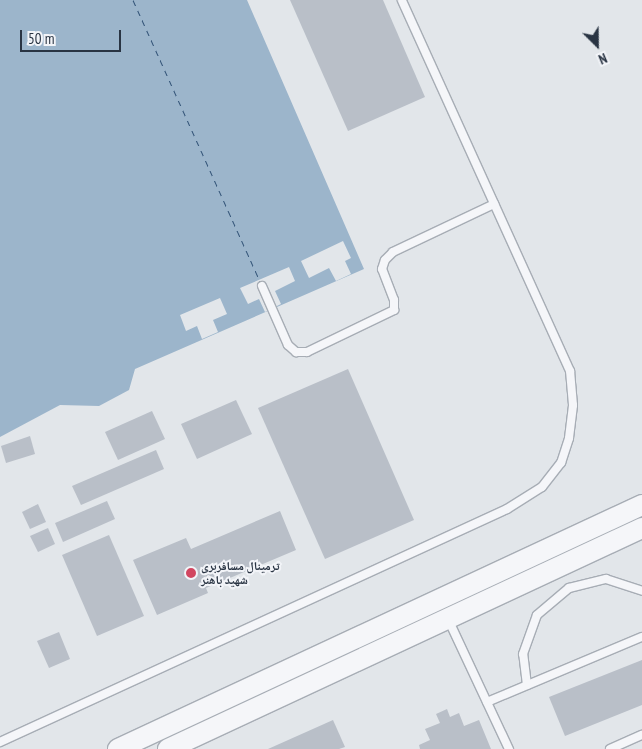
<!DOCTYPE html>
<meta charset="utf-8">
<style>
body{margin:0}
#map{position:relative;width:642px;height:749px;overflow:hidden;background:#e2e6ea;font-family:"PT Sans Narrow","Noto Naskh Arabic",sans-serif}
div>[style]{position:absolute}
.water>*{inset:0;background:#9cb5cb}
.pier>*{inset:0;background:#e2e6ea}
.ferry>*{height:1px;margin-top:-0.5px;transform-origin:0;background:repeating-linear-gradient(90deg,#335478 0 6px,transparent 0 11px)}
.building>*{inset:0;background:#b9bfc8}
.roads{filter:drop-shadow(1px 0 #a7adb5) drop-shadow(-1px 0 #a7adb5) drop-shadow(0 1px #a7adb5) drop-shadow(0 -1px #a7adb5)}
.service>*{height:8px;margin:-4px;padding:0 4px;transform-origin:4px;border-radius:4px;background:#f5f6f9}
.tertiary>*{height:20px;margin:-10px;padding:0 10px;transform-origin:10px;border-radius:10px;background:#f5f6f9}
.dots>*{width:14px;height:14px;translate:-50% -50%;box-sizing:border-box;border:2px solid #f2f4f8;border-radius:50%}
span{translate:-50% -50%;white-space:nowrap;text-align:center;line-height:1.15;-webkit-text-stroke:4px #f2f4f8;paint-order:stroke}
.poi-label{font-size:12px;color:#293443;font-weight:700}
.left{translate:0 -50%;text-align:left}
.north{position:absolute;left:572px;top:20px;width:50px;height:50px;-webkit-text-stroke:4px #f2f4f8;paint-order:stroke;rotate:157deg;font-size:14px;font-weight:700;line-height:20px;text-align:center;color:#293443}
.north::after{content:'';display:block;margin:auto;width:18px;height:22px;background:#293443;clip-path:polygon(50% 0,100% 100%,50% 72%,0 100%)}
.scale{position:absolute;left:20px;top:30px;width:101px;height:22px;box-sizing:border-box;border:2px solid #293443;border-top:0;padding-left:6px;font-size:15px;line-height:18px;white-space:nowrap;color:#293443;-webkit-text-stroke:4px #f2f4f8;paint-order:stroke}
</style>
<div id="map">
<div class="water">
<i style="clip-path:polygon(0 0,247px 0,364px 269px,135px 369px,129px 390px,99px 406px,60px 405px,0 437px)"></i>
</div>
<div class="pier">
<i style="clip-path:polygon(343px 241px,351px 258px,345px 261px,351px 274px,336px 281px,329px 268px,309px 278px,301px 261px)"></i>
<i style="clip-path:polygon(289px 267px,295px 281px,275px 291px,281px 304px,265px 312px,259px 299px,248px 304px,240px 288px)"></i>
<i style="clip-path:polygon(220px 298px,227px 314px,213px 320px,218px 332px,202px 339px,197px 326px,186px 331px,180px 315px)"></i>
</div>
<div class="ferry">
<i style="left:133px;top:0;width:312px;rotate:65.7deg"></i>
</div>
<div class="building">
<i style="clip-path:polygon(290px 0,383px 0,425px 97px,348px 131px)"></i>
<i style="clip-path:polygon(348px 369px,414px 520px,325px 559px,258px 408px)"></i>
<i style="clip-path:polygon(236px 400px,252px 434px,197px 459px,181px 424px)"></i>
<i style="clip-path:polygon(152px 411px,165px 439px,118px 460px,105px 432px)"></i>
<i style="clip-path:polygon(30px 436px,35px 454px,6px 463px,1px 446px)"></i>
<i style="clip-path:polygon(156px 450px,164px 469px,81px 505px,72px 486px)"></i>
<i style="clip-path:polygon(107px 501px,115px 519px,63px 542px,55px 523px)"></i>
<i style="clip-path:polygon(38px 504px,46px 522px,30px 529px,22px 512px)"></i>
<i style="clip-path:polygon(280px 511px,296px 550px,206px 588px,208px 593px,157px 615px,133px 560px,186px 538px,191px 549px)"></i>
<i style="clip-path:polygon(48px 528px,55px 544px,38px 552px,30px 536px)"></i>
<i style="clip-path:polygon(109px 535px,144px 616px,97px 636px,62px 555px)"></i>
<i style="clip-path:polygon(59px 632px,70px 659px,49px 668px,37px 641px)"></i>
<i style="clip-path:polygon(642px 660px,642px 705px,565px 736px,549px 697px)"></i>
<i style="clip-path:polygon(447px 709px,450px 717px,459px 713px,464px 726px,479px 720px,491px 749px,420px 749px,419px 745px,430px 740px,425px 729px,440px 723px,436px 714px)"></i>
<i style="clip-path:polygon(333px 720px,345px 747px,339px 749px,268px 749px)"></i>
</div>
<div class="roads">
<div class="service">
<i style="left:262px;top:286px;width:64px;rotate:66.2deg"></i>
<i style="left:288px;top:345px;width:11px;rotate:41deg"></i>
<i style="left:296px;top:352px;width:11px"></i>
<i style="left:307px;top:352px;width:97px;rotate:-25.8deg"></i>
<i style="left:394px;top:310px;width:10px;rotate:-90deg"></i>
<i style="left:394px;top:300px;width:33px;rotate:-111deg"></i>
<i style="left:382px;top:269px;width:9px;rotate:-72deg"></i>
<i style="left:385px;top:260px;width:11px;rotate:-45deg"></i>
<i style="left:393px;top:252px;width:112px;rotate:-25.4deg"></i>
<i style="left:448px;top:619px;width:144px;rotate:64.9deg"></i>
<i style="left:527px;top:685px;width:31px;rotate:-97deg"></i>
<i style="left:523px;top:654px;width:41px;rotate:-70.3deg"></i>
<i style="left:537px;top:615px;width:42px;rotate:-40.2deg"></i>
<i style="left:569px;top:588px;width:38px;rotate:-14deg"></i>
<i style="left:606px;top:579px;width:38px;rotate:18deg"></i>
<i style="left:487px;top:702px;width:168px;rotate:-22.8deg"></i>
<i style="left:0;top:742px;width:558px;rotate:-24.68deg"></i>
<i style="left:507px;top:509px;width:41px;rotate:-32.2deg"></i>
<i style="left:542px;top:487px;width:31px;rotate:-52deg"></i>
<i style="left:561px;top:463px;width:26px;rotate:-72deg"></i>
<i style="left:569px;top:438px;width:33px;rotate:-83deg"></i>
<i style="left:573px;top:405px;width:34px;rotate:-95deg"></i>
<i style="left:570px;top:371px;width:407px;rotate:-114.4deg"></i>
<i style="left:610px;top:749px;width:35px;rotate:-24deg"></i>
</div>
<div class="tertiary">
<i style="left:118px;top:749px;width:578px;rotate:-24.97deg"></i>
<i style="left:168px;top:749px;width:523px;rotate:-25deg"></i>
</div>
</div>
<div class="dots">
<i style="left:191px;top:573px;background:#d14660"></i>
</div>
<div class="poi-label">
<span class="left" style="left:201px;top:573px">ترمینال مسافربری<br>شهید باهنر</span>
</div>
<div class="north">N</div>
<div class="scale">50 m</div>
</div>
